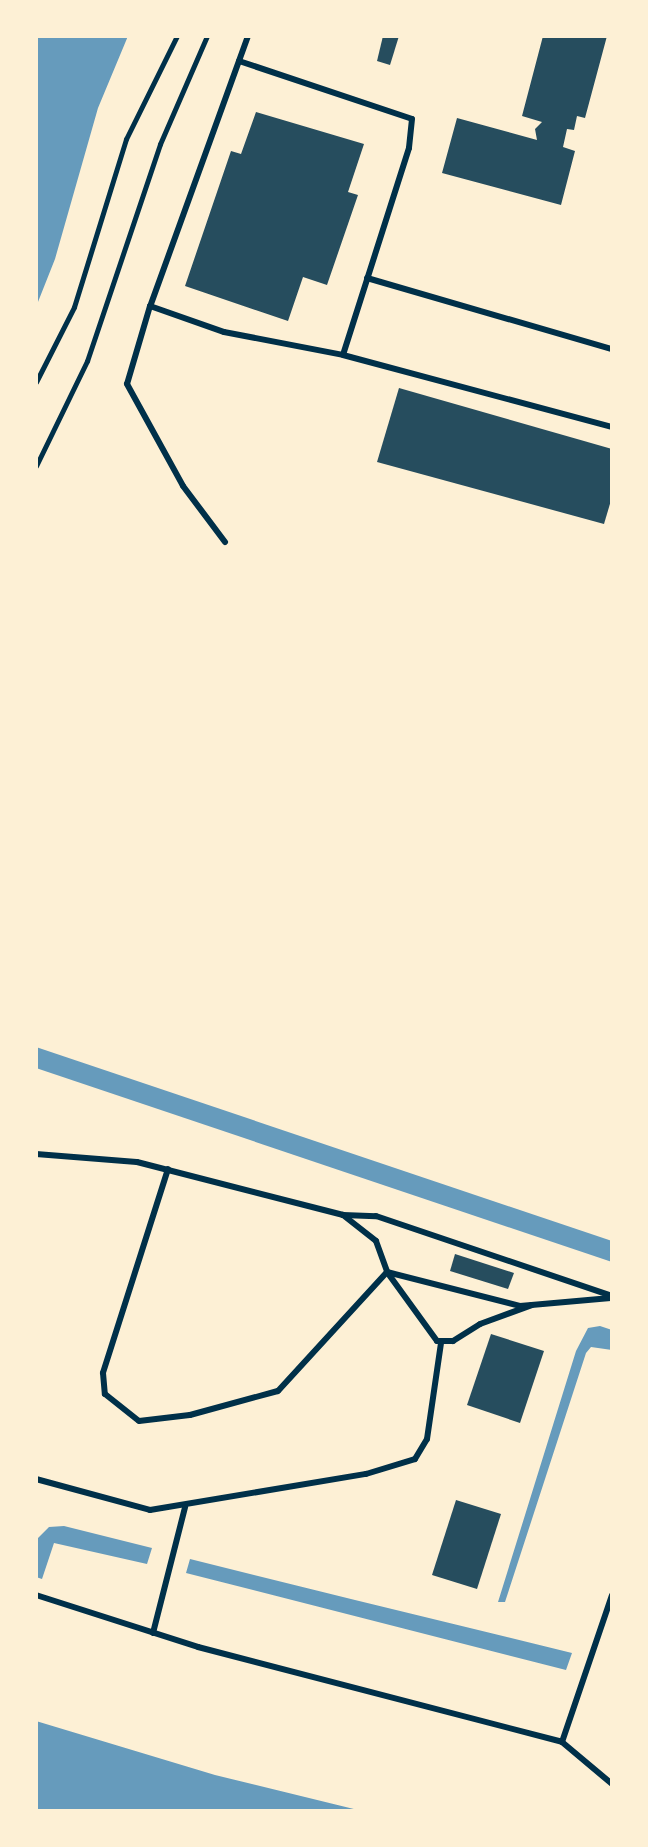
<!DOCTYPE html>
<style>
body{margin:0}
#map{position:relative;width:648px;height:1847px;overflow:hidden;background:#fdf0d5;font-family:Literata,serif}
div>[style]{position:absolute}
.water>*{inset:0;background:#669bbc}
.building>*{inset:0;background:#264d5e}
.path>*{height:5px;margin:-2.5px;padding:0 2.5px;transform-origin:2.5px;border-radius:2.5px;background:#003049}
.service>*{height:6px;margin:-3px;padding:0 3px;transform-origin:3px;border-radius:3px;background:#003049}
span{translate:-50% -50%;white-space:nowrap;text-align:center;line-height:1.15;-webkit-text-stroke:8px #fdf0d5;paint-order:stroke}
.frame{position:absolute;inset:0;border:38px solid #fdf0d5;pointer-events:none}
</style>
<div id="map">
<div class="water">
<i style="clip-path:polygon(36px 36px,128px 36px,98px 108px,55px 259px,36px 307px)"></i>
<i style="clip-path:polygon(36px 1047px,612px 1241px,612px 1262px,36px 1068px)"></i>
<i style="clip-path:polygon(600px 1326px,612px 1330px,612px 1350px,591px 1347px,586px 1353px,505px 1602px,498px 1602px,576px 1351px,588px 1328px)"></i>
<i style="clip-path:polygon(64px 1526px,152px 1548px,147px 1564px,54px 1543px,42px 1579px,36px 1577px,36px 1540px,49px 1527px)"></i>
<i style="clip-path:polygon(190px 1559px,355px 1600px,572px 1653px,566px 1670px,186px 1573px)"></i>
<i style="clip-path:polygon(36px 1721px,215px 1775px,362px 1811px,36px 1811px)"></i>
</div>
<div class="building">
<i style="clip-path:polygon(383px 36px,399px 36px,390px 65px,377px 61px)"></i>
<i style="clip-path:polygon(543px 36px,607px 36px,585px 118px,577px 116px,574px 130px,567px 129px,563px 147px,575px 151px,561px 205px,442px 173px,457px 118px,537px 140px,535px 129px,542px 122px,522px 116px)"></i>
<i style="clip-path:polygon(256px 112px,364px 144px,348px 192px,358px 195px,327px 285px,303px 277px,288px 321px,185px 286px,231px 151px,241px 154px)"></i>
<i style="clip-path:polygon(399px 388px,612px 449px,612px 497px,604px 524px,377px 462px)"></i>
<i style="clip-path:polygon(455px 1254px,514px 1273px,508px 1289px,450px 1271px)"></i>
<i style="clip-path:polygon(491px 1334px,544px 1351px,520px 1423px,467px 1405px)"></i>
<i style="clip-path:polygon(456px 1500px,501px 1514px,477px 1589px,432px 1575px)"></i>
</div>
<div class="path">
<i style="left:36px;top:382px;width:84px;rotate:-63.1deg"></i>
<i style="left:74px;top:307px;width:176px;rotate:-72.8deg"></i>
<i style="left:126px;top:139px;width:115px;rotate:-63.7deg"></i>
<i style="left:36px;top:466px;width:117px;rotate:-64.1deg"></i>
<i style="left:87px;top:361px;width:229px;rotate:-71.4deg"></i>
<i style="left:160px;top:144px;width:118px;rotate:-66.5deg"></i>
</div>
<div class="service">
<i style="left:248px;top:36px;width:287px;rotate:109.9deg"></i>
<i style="left:150px;top:306px;width:78px;rotate:19.4deg"></i>
<i style="left:224px;top:332px;width:121px;rotate:10.9deg"></i>
<i style="left:343px;top:355px;width:278px;rotate:15deg"></i>
<i style="left:239px;top:61px;width:182px;rotate:18.5deg"></i>
<i style="left:412px;top:119px;width:29px;rotate:96deg"></i>
<i style="left:409px;top:148px;width:217px;rotate:107.7deg"></i>
<i style="left:367px;top:278px;width:255px;rotate:16.2deg"></i>
<i style="left:150px;top:306px;width:81px;rotate:106.4deg"></i>
<i style="left:127px;top:384px;width:116px;rotate:61.2deg"></i>
<i style="left:183px;top:486px;width:70px;rotate:53.1deg"></i>
<i style="left:36px;top:1154px;width:101px;rotate:4.5deg"></i>
<i style="left:137px;top:1162px;width:213px;rotate:14.4deg"></i>
<i style="left:343px;top:1215px;width:33px;rotate:2deg"></i>
<i style="left:376px;top:1216px;width:249px;rotate:18.7deg"></i>
<i style="left:168px;top:1169px;width:214px;rotate:107.7deg"></i>
<i style="left:103px;top:1373px;width:21px;rotate:85deg"></i>
<i style="left:105px;top:1394px;width:43px;rotate:38.5deg"></i>
<i style="left:139px;top:1421px;width:51px;rotate:-6.7deg"></i>
<i style="left:190px;top:1415px;width:91px;rotate:-15.3deg"></i>
<i style="left:278px;top:1391px;width:161px;rotate:-47.5deg"></i>
<i style="left:343px;top:1215px;width:42px;rotate:38.2deg"></i>
<i style="left:376px;top:1241px;width:33px;rotate:70deg"></i>
<i style="left:387px;top:1272px;width:85px;rotate:54.1deg"></i>
<i style="left:437px;top:1341px;width:16px"></i>
<i style="left:453px;top:1341px;width:32px;rotate:-32deg"></i>
<i style="left:480px;top:1324px;width:55px;rotate:-20.1deg"></i>
<i style="left:387px;top:1272px;width:137px;rotate:14.3deg"></i>
<i style="left:520px;top:1306px;width:91px;rotate:-5deg"></i>
<i style="left:36px;top:1479px;width:118px;rotate:15.2deg"></i>
<i style="left:150px;top:1510px;width:219px;rotate:-9.5deg"></i>
<i style="left:366px;top:1474px;width:51px;rotate:-17deg"></i>
<i style="left:415px;top:1459px;width:23px;rotate:-59deg"></i>
<i style="left:427px;top:1439px;width:97px;rotate:-81.7deg"></i>
<i style="left:36px;top:1595px;width:170px;rotate:17.8deg"></i>
<i style="left:198px;top:1647px;width:376px;rotate:14.6deg"></i>
<i style="left:562px;top:1742px;width:65px;rotate:40deg"></i>
<i style="left:153px;top:1633px;width:130px;rotate:-75.7deg"></i>
<i style="left:562px;top:1742px;width:155px;rotate:-71.2deg"></i>
</div>
<div class="frame"></div>
</div>
